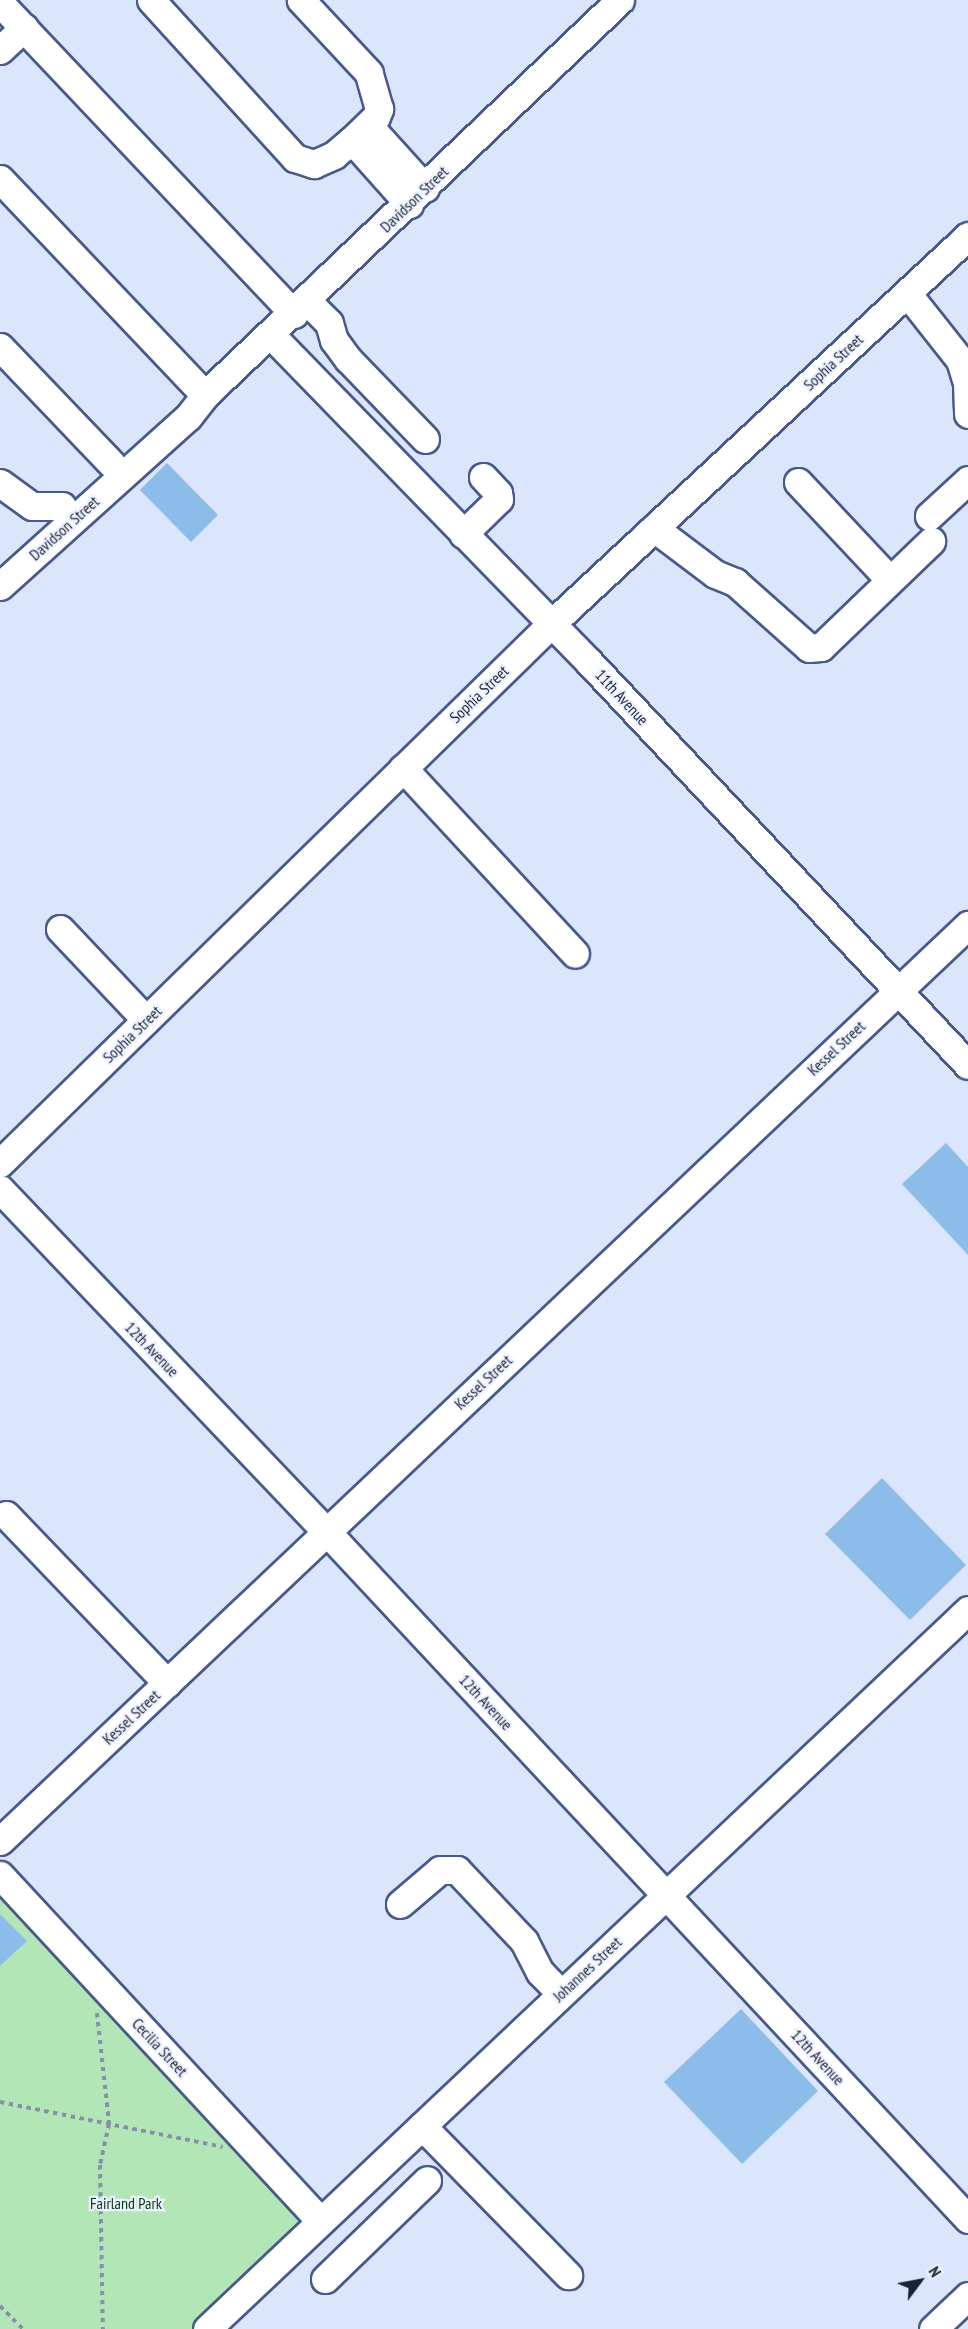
<!DOCTYPE html>
<style>
body{margin:0}
#map{position:relative;width:968px;height:2329px;overflow:hidden;background:#dbe5fc;font-family:"PT Sans Narrow",sans-serif}
div>[style]{position:absolute}
.green>*{inset:0;background:#b3e6b7}
.building>*{inset:0;background:#8cbce9}
.path>*{height:4px;margin-top:-2px;transform-origin:0;background:repeating-linear-gradient(90deg,#8690a6 0 4.5px,transparent 0 9px)}
.roads{filter:drop-shadow(2px 0 #475a8b) drop-shadow(-2px 0 #475a8b) drop-shadow(0 2px #475a8b) drop-shadow(0 -2px #475a8b)}
.minor>*{height:27px;margin:-13.5px;padding:0 13.5px;transform-origin:13.5px;border-radius:13.5px;background:#fff}
span{translate:-50% -50%;white-space:nowrap;text-align:center;line-height:1.15;-webkit-text-stroke:4.5px #edf2fe;paint-order:stroke}
.street-label{font-size:16px;color:#1a2237}
.park-label{font-size:16px;color:#083512}
.north{position:absolute;left:890px;top:2251px;width:60px;height:60px;-webkit-text-stroke:4px #edf2fe;paint-order:stroke;rotate:58deg;font-size:16px;font-weight:700;line-height:24px;text-align:center;color:#1a2237}
.north::after{content:'';display:block;margin:auto;width:21px;height:27px;background:#1a2237;clip-path:polygon(50% 0,100% 100%,50% 72%,0 100%)}
</style>
<div id="map">
<div class="green">
<i style="clip-path:polygon(0 1878px,318px 2226px,208px 2329px,0 2329px)"></i>
</div>
<div class="building">
<i style="clip-path:polygon(167px 463px,218px 515px,191px 542px,140px 490px)"></i>
<i style="clip-path:polygon(946px 1143px,968px 1167px,968px 1255px,902px 1184px)"></i>
<i style="clip-path:polygon(882px 1478px,966px 1565px,910px 1620px,825px 1534px)"></i>
<i style="clip-path:polygon(0 1914px,27px 1941px,0 1966px)"></i>
<i style="clip-path:polygon(741px 2009px,818px 2091px,742px 2164px,664px 2082px)"></i>
</div>
<div class="path">
<i style="left:97px;top:2013px;width:112px;rotate:83.8deg"></i>
<i style="left:109px;top:2124px;width:42px;rotate:102.4deg"></i>
<i style="left:100px;top:2165px;width:164px;rotate:89deg"></i>
<i style="left:0;top:2102px;width:227px;rotate:11.4deg"></i>
<i style="left:0;top:2306px;width:33px;rotate:45deg"></i>
</div>
<div class="roads">
<div class="minor">
<i style="left:151px;top:0;width:214px;rotate:47.7deg"></i>
<i style="left:295px;top:158px;width:20px;rotate:18deg"></i>
<i style="left:314px;top:164px;width:22px;rotate:-24deg"></i>
<i style="left:334px;top:155px;width:23px;rotate:-40deg"></i>
<i style="left:352px;top:140px;width:33px;rotate:-44deg"></i>
<i style="left:376px;top:117px;width:9px;rotate:-69deg"></i>
<i style="left:379px;top:109px;width:37px;rotate:-106deg"></i>
<i style="left:369px;top:73px;width:100px;rotate:-133deg"></i>
<i style="left:0;top:3px;width:428px;rotate:46.6deg"></i>
<i style="left:0;top:50px;width:33px;rotate:-43deg"></i>
<i style="left:368px;top:125px;width:85px;rotate:47.9deg"></i>
<i style="left:352px;top:140px;width:86px;rotate:48.3deg"></i>
<i style="left:0;top:179px;width:298px;rotate:46.5deg"></i>
<i style="left:907px;top:293px;width:85px;rotate:51.7deg"></i>
<i style="left:960px;top:360px;width:24px;rotate:73deg"></i>
<i style="left:967px;top:383px;width:31px;rotate:88deg"></i>
<i style="left:307px;top:301px;width:31px;rotate:45deg"></i>
<i style="left:329px;top:323px;width:18px;rotate:74deg"></i>
<i style="left:334px;top:340px;width:24px;rotate:54deg"></i>
<i style="left:348px;top:359px;width:111px;rotate:46.1deg"></i>
<i style="left:271px;top:335px;width:456px;rotate:45.8deg"></i>
<i style="left:589px;top:662px;width:553px;rotate:46.76deg"></i>
<i style="left:0;top:347px;width:161px;rotate:46.3deg"></i>
<i style="left:798px;top:482px;width:134px;rotate:46.8deg"></i>
<i style="left:0;top:483px;width:39px;rotate:36deg"></i>
<i style="left:32px;top:506px;width:30px"></i>
<i style="left:929px;top:516px;width:53px;rotate:-42.7deg"></i>
<i style="left:654px;top:528px;width:76px;rotate:37deg"></i>
<i style="left:715px;top:574px;width:22px;rotate:22deg"></i>
<i style="left:735px;top:582px;width:99px;rotate:41.7deg"></i>
<i style="left:809px;top:648px;width:12px;rotate:-5deg"></i>
<i style="left:821px;top:647px;width:153px;rotate:-43.9deg"></i>
<i style="left:463px;top:534px;width:50px;rotate:-44.2deg"></i>
<i style="left:499px;top:499px;width:6px;rotate:-99deg"></i>
<i style="left:498px;top:493px;width:22px;rotate:-133deg"></i>
<i style="left:0;top:586px;width:253px;rotate:-42deg"></i>
<i style="left:188px;top:417px;width:28px;rotate:-52deg"></i>
<i style="left:205px;top:395px;width:573px;rotate:-43.59deg"></i>
<i style="left:403px;top:768px;width:253px;rotate:47.2deg"></i>
<i style="left:60px;top:929px;width:125px;rotate:46.6deg"></i>
<i style="left:0;top:1163px;width:769px;rotate:-44.37deg"></i>
<i style="left:550px;top:625px;width:571px;rotate:-42.94deg"></i>
<i style="left:0;top:1189px;width:472px;rotate:46.4deg"></i>
<i style="left:326px;top:1531px;width:941px;rotate:46.98deg"></i>
<i style="left:6px;top:1515px;width:233px;rotate:46.2deg"></i>
<i style="left:0;top:1841px;width:1333px;rotate:-43.42deg"></i>
<i style="left:0;top:1875px;width:471px;rotate:47.2deg"></i>
<i style="left:400px;top:1904px;width:52px;rotate:-40.4deg"></i>
<i style="left:440px;top:1870px;width:17px"></i>
<i style="left:457px;top:1870px;width:98px;rotate:46.7deg"></i>
<i style="left:524px;top:1941px;width:35px;rotate:63deg"></i>
<i style="left:540px;top:1972px;width:30px;rotate:46deg"></i>
<i style="left:422px;top:2126px;width:209px;rotate:45.6deg"></i>
<i style="left:325px;top:2279px;width:142px;rotate:-44.1deg"></i>
<i style="left:207px;top:2329px;width:1047px;rotate:-43.37deg"></i>
<i style="left:933px;top:2329px;width:48px;rotate:-43.3deg"></i>
</div>
</div>
<div class="street-label">
<span style="left:414px;top:199px;rotate:-44deg">Davidson Street</span>
<span style="left:833px;top:362px;rotate:-43deg">Sophia Street</span>
<span style="left:64px;top:528px;rotate:-42deg">Davidson Street</span>
<span style="left:479px;top:694px;rotate:-44deg">Sophia Street</span>
<span style="left:622px;top:697px;rotate:47deg">11th Avenue</span>
<span style="left:132px;top:1034px;rotate:-44deg">Sophia Street</span>
<span style="left:836px;top:1048px;rotate:-43deg">Kessel Street</span>
<span style="left:152px;top:1349px;rotate:46deg">12th Avenue</span>
<span style="left:483px;top:1382px;rotate:-43deg">Kessel Street</span>
<span style="left:486px;top:1702px;rotate:47deg">12th Avenue</span>
<span style="left:131px;top:1717px;rotate:-43deg">Kessel Street</span>
<span style="left:587px;top:1969px;rotate:-43deg">Johannes Street</span>
<span style="left:160px;top:2047px;rotate:47deg">Cecilia Street</span>
<span style="left:818px;top:2057px;rotate:47deg">12th Avenue</span>
</div>
<div class="park-label">
<span style="left:126px;top:2203px">Fairland Park</span>
</div>
<div class="north">N</div>
</div>
